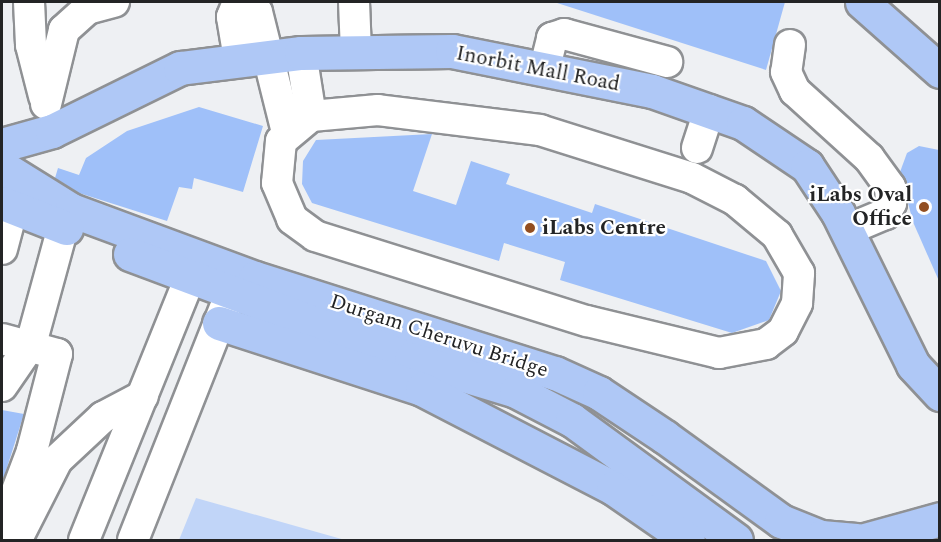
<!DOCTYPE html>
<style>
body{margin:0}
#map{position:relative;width:941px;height:542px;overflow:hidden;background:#eef0f3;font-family:Spectral,serif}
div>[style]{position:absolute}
.green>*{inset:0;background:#c1d5f8}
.building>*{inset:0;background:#9fc0f9}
.roads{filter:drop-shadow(2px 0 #8f9194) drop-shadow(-2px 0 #8f9194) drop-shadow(0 2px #8f9194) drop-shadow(0 -2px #8f9194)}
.minor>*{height:30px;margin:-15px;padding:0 15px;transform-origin:15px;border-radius:15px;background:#fff}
.major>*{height:33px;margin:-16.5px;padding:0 16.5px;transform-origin:16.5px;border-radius:16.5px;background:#afc8f6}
.dots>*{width:16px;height:16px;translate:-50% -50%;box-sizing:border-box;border:3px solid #fff;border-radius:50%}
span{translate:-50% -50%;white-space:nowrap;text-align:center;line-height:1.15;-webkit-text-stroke:4.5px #fff;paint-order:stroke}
.street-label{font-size:21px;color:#232425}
.poi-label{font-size:21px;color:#232425;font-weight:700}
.right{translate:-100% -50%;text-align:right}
.left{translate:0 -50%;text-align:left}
.frame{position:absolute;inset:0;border:3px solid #232425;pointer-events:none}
</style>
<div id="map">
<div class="green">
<i style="clip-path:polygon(196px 498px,345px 540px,179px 540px)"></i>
</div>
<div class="building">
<i style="clip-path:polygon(554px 2px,785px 2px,766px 70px)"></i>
<i style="clip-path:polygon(199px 107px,263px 126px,243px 192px,194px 178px,192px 189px,179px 187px,167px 221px,79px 193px,55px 178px,58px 168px,79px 175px,86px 158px,127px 131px)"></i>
<i style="clip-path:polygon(432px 134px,413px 191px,456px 205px,471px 161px,510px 174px,506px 184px,592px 213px,595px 204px,766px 261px,781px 291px,769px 320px,732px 333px,560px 280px,565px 262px,504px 243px,499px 261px,312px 203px,302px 184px,303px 161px,316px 140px)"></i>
<i style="clip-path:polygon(919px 146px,939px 150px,939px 281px,913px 222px,900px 172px,907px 153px)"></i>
<i style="clip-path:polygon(2px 410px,24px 414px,4px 477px,2px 477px)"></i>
</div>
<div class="roads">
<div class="minor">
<i style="left:29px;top:2px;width:43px;rotate:87.3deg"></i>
<i style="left:31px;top:45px;width:53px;rotate:75.7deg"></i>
<i style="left:238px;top:2px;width:16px;rotate:112deg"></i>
<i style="left:232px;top:17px;width:43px;rotate:80.5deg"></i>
<i style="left:248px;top:2px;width:13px;rotate:48deg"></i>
<i style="left:257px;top:12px;width:124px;rotate:76deg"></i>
<i style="left:354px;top:2px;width:49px;rotate:87.7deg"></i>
<i style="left:790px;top:45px;width:27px;rotate:98deg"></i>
<i style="left:786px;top:72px;width:21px;rotate:65deg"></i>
<i style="left:795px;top:91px;width:100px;rotate:42.2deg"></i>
<i style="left:869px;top:158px;width:36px;rotate:54deg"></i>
<i style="left:890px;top:187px;width:16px;rotate:86deg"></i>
<i style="left:891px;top:203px;width:13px;rotate:119deg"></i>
<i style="left:885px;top:214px;width:41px;rotate:157.2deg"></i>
<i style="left:301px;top:53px;width:64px;rotate:81deg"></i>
<i style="left:311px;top:116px;width:39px;rotate:140deg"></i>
<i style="left:281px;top:141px;width:42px;rotate:95.4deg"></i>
<i style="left:277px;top:183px;width:39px;rotate:67deg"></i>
<i style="left:292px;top:219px;width:29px;rotate:36deg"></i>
<i style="left:315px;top:236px;width:285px;rotate:17.4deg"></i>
<i style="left:587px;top:321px;width:136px;rotate:13.6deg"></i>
<i style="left:719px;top:353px;width:48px;rotate:-10.8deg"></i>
<i style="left:766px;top:344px;width:21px;rotate:-37deg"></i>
<i style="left:783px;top:331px;width:31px;rotate:-63deg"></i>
<i style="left:797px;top:303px;width:30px;rotate:-86deg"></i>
<i style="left:799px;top:273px;width:44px;rotate:-120.1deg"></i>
<i style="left:777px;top:235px;width:55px;rotate:-140.2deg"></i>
<i style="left:735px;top:200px;width:48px;rotate:-152.9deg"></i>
<i style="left:692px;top:178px;width:159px;rotate:-162.5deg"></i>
<i style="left:540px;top:130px;width:163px;rotate:-173deg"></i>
<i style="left:378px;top:110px;width:67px;rotate:174.9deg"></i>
<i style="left:545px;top:67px;width:30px;rotate:-76deg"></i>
<i style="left:552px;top:38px;width:13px;rotate:-18deg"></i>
<i style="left:564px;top:34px;width:107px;rotate:15.2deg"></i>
<i style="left:46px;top:104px;width:76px;rotate:-76.3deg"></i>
<i style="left:64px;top:30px;width:31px;rotate:-42deg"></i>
<i style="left:87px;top:9px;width:28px;rotate:-15deg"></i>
<i style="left:697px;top:148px;width:40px;rotate:-72deg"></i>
<i style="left:2px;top:249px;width:43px;rotate:-75.3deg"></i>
<i style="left:2px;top:339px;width:57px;rotate:15.3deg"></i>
<i style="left:57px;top:354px;width:100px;rotate:104.5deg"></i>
<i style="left:32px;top:451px;width:85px;rotate:110.8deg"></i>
<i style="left:2px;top:386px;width:51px;rotate:-55.4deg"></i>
<i style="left:31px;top:344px;width:121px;rotate:-74.7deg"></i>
<i style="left:19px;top:535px;width:84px;rotate:-63.1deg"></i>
<i style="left:57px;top:460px;width:63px;rotate:-43.1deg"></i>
<i style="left:103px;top:417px;width:45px;rotate:-27.7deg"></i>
<i style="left:84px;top:540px;width:283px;rotate:-68deg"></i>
<i style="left:133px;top:540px;width:258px;rotate:-68.4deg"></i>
</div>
<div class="major">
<i style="left:862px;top:2px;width:104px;rotate:41.5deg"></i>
<i style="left:2px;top:145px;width:52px;rotate:-15.6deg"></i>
<i style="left:52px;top:131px;width:143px;rotate:-26.2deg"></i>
<i style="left:180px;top:68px;width:122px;rotate:-7.1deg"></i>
<i style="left:301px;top:53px;width:151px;rotate:-0.8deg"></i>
<i style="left:452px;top:51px;width:204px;rotate:11.3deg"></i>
<i style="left:652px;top:91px;width:96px;rotate:19.4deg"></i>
<i style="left:743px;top:123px;width:77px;rotate:33.9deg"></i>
<i style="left:807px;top:166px;width:56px;rotate:56.6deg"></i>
<i style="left:838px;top:213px;width:169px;rotate:63.7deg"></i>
<i style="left:913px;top:365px;width:40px;rotate:47deg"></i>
<i style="left:2px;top:167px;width:81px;rotate:31.9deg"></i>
<i style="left:71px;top:210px;width:196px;rotate:20.3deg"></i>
<i style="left:255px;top:278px;width:315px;rotate:17.6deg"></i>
<i style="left:555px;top:373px;width:48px;rotate:24.4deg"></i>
<i style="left:599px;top:393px;width:79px;rotate:33.7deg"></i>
<i style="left:665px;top:437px;width:143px;rotate:35.9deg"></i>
<i style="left:781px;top:521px;width:43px;rotate:21.8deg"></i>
<i style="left:821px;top:537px;width:35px;rotate:5deg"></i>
<i style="left:2px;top:203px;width:69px;rotate:21.3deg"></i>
<i style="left:130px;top:254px;width:300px;rotate:20.5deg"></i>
<i style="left:411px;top:359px;width:110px;rotate:16.9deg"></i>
<i style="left:516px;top:391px;width:63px;rotate:27.4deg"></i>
<i style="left:572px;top:420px;width:203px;rotate:36.2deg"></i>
<i style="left:219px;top:323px;width:213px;rotate:18deg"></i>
<i style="left:422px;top:389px;width:215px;rotate:27.4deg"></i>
<i style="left:613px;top:488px;width:91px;rotate:34.7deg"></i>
<i style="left:865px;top:540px;width:78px;rotate:-15.6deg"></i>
</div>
</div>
<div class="dots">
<i style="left:924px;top:207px;background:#924e21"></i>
<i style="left:530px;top:228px;background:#924e21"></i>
</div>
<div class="street-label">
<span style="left:538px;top:69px;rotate:11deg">Inorbit Mall Road</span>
<span style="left:439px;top:336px;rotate:18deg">Durgam Cheruvu Bridge</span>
</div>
<div class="poi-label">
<span class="right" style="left:912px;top:207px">iLabs Oval<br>Office</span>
<span class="left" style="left:542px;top:228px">iLabs Centre</span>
</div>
<div class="frame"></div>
</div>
